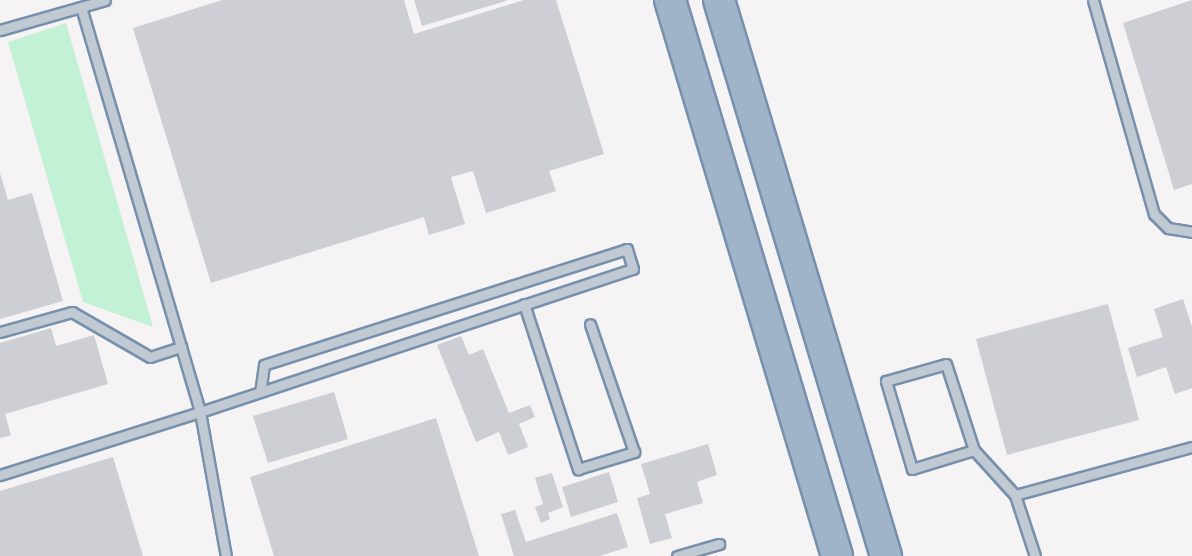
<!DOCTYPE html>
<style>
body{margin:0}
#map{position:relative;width:1192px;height:556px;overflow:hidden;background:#f5f3f3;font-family:"Roboto Condensed",sans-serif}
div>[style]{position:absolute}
.green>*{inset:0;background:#c3f1d5}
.building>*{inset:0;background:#cdcfd5}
.roads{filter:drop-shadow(2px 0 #7690ad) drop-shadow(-2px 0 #7690ad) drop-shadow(0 2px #7690ad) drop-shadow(0 -2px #7690ad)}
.service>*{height:9px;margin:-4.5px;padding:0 4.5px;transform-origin:4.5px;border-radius:4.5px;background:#c1cad2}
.trunk>*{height:30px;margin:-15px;padding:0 15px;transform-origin:15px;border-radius:15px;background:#9fb4c9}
span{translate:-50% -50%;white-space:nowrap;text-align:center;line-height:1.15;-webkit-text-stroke:5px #fff;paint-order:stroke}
</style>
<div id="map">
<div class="green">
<i style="clip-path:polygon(66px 23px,153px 327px,83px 302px,8px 42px)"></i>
</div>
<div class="building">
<i style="clip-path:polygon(222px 0,404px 0,414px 34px,524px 0,556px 0,604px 154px,549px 171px,556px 191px,486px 213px,473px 171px,451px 177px,465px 224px,429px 235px,424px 217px,211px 283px,133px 28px)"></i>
<i style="clip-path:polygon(414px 0,506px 0,506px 1px,422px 26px)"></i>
<i style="clip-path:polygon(1192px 0,1192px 184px,1174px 190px,1123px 23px)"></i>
<i style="clip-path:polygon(0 173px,8px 200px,32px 193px,63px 301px,0 319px)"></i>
<i style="clip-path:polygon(1183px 299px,1192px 327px,1192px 388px,1175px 394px,1166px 367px,1137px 377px,1128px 348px,1163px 337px,1154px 309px)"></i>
<i style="clip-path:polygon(1108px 304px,1139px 420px,1007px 455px,976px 339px)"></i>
<i style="clip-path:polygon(51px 328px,56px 346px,94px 335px,108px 384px,5px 414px,11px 435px,0 438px,0 343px)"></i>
<i style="clip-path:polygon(461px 336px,469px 355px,483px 349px,509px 413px,530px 405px,535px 417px,519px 424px,528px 447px,508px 455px,499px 432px,476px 442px,437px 345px)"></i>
<i style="clip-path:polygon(334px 392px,348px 439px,268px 463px,253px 416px)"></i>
<i style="clip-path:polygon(436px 418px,479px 556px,274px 556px,250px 477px)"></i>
<i style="clip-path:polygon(708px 444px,717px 475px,697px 482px,703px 503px,665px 514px,672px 538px,650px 544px,637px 498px,650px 494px,641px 464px)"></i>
<i style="clip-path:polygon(113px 457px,143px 556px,0 556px,0 491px)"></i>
<i style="clip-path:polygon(609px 472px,618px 502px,571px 517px,562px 487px)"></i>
<i style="clip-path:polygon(552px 473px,563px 507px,548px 513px,550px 519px,541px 523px,535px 507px,543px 504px,535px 478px)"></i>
<i style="clip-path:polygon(515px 510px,526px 542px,617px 513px,628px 547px,600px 556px,514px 556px,501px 514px)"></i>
</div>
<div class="roads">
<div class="service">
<i style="left:1093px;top:0;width:223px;rotate:74.1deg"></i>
<i style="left:1154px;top:214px;width:20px;rotate:45deg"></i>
<i style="left:1168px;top:228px;width:24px;rotate:9deg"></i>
<i style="left:81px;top:7px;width:422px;rotate:73.6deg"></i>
<i style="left:200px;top:412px;width:146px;rotate:79.8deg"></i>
<i style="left:0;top:30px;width:109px;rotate:-15.9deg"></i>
<i style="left:524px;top:304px;width:174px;rotate:71.9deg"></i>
<i style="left:578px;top:469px;width:59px;rotate:-16.9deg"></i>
<i style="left:634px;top:452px;width:135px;rotate:-109deg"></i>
<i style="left:0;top:332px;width:75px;rotate:-15.5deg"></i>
<i style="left:72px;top:312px;width:90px;rotate:30deg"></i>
<i style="left:150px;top:357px;width:33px;rotate:-18deg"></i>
<i style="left:974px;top:450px;width:65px;rotate:163deg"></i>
<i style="left:912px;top:469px;width:92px;rotate:-106.5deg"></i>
<i style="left:886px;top:381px;width:62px;rotate:-15.8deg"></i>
<i style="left:946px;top:364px;width:90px;rotate:72deg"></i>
<i style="left:974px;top:450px;width:61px;rotate:47.7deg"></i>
<i style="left:0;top:475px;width:210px;rotate:-17.5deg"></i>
<i style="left:200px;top:412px;width:456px;rotate:-18.3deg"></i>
<i style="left:633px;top:269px;width:21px;rotate:-107deg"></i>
<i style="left:627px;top:249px;width:381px;rotate:162.3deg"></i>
<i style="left:264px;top:365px;width:27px;rotate:98deg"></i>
<i style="left:677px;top:556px;width:44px;rotate:-15.9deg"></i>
<i style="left:1035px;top:556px;width:64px;rotate:-108.2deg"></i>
<i style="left:1015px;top:495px;width:183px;rotate:-15.2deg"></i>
</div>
<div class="trunk">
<i style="left:670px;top:0;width:581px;rotate:73.28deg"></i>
<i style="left:719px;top:0;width:581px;rotate:73.28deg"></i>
</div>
</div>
</div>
